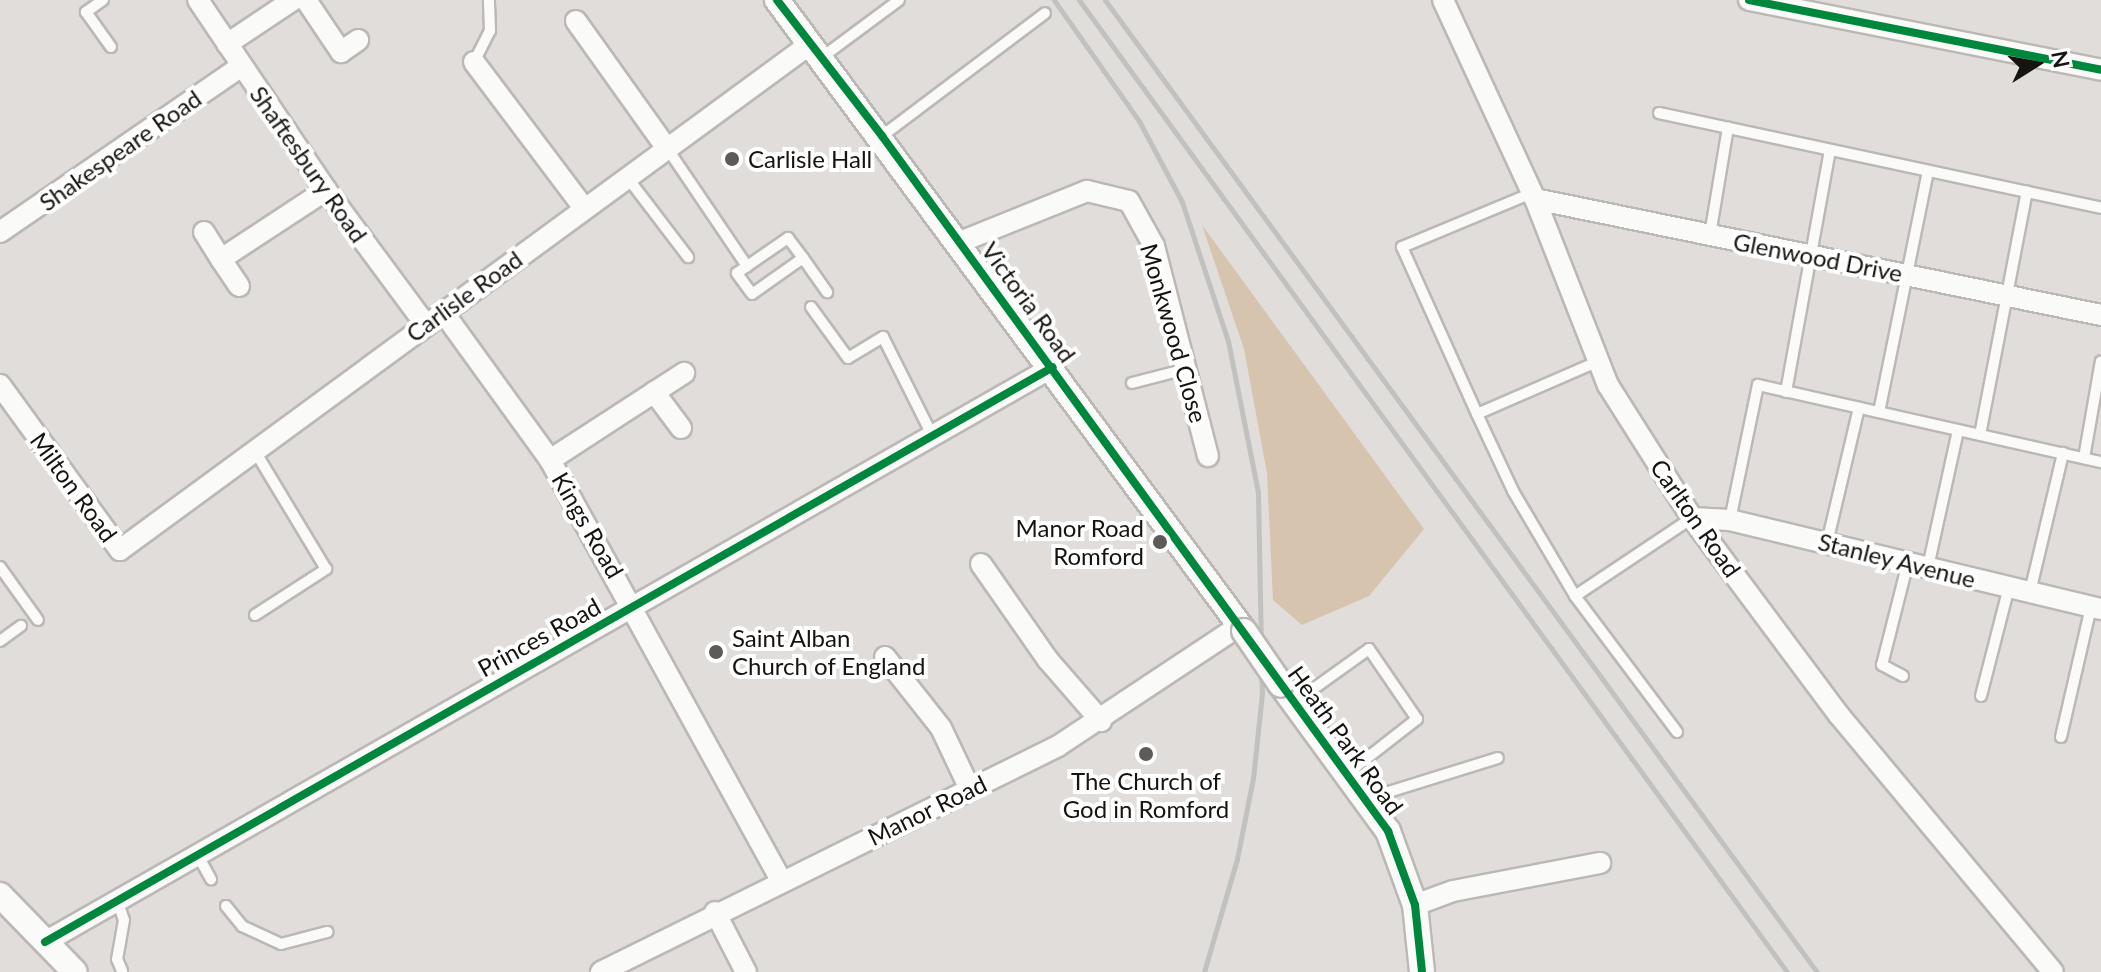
<!DOCTYPE html>
<style>
body{margin:0}
#map{position:relative;width:2101px;height:972px;overflow:hidden;background:#e0ddda;font-family:Lato,sans-serif}
div>[style]{position:absolute}
.green>*{inset:0;background:#d6c4ae}
.roads{filter:drop-shadow(2px 0 #bbb8b6) drop-shadow(-2px 0 #bbb8b6) drop-shadow(0 2px #bbb8b6) drop-shadow(0 -2px #bbb8b6)}
.service>*{height:10px;margin:-5px;padding:0 5px;transform-origin:5px;border-radius:5px;background:#fafaf9}
.minor>*{height:20px;margin:-10px;padding:0 10px;transform-origin:10px;border-radius:10px;background:#fafaf9}
.tertiary>*{height:24px;margin:-12px;padding:0 12px;transform-origin:12px;border-radius:12px;background:#fafaf9}
.rail>*{height:5px;margin:-2.5px;padding:0 2.5px;transform-origin:2.5px;border-radius:2.5px;background:#c1c1c0}
.bridges{filter:drop-shadow(2px 0 #bbb8b6) drop-shadow(-2px 0 #bbb8b6) drop-shadow(0 2px #bbb8b6) drop-shadow(0 -2px #bbb8b6)}
.tertiary-bridge>*{height:24px;margin:-12px;padding:0 12px;transform-origin:12px;border-radius:12px;background:#fafaf9}
.cycleway>*{height:8px;margin:-4px;padding:0 4px;transform-origin:4px;border-radius:4px;background:#00873e}
.dots>*{width:22px;height:22px;translate:-50% -50%;box-sizing:border-box;border:4px solid #fff;border-radius:50%}
span{translate:-50% -50%;white-space:nowrap;text-align:center;line-height:1.15;-webkit-text-stroke:8px #fff;paint-order:stroke}
.street-label{font-size:24px;color:#161411}
.poi-label{font-size:24px;color:#161411}
.left{translate:0 -50%;text-align:left}
.right{translate:-100% -50%;text-align:right}
.north{position:absolute;left:1997px;top:24px;width:80px;height:80px;-webkit-text-stroke:6px #fff;paint-order:stroke;rotate:79deg;font-size:22px;font-weight:700;line-height:32px;text-align:center;color:#161411}
.north::after{content:'';display:block;margin:auto;width:28px;height:36px;background:#161411;clip-path:polygon(50% 0,100% 100%,50% 72%,0 100%)}
</style>
<div id="map">
<div class="green">
<i style="clip-path:polygon(1202px 225px,1424px 529px,1369px 596px,1302px 625px,1273px 600px,1267px 473px,1244px 349px)"></i>
</div>
<div class="roads">
<div class="service">
<i style="left:103px;top:0;width:21px;rotate:145deg"></i>
<i style="left:86px;top:12px;width:43px;rotate:54.5deg"></i>
<i style="left:821px;top:58px;width:97px;rotate:-36.6deg"></i>
<i style="left:474px;top:62px;width:35px;rotate:-63deg"></i>
<i style="left:490px;top:31px;width:31px;rotate:-92deg"></i>
<i style="left:1659px;top:113px;width:452px;rotate:12.1deg"></i>
<i style="left:882px;top:136px;width:204px;rotate:-37deg"></i>
<i style="left:667px;top:148px;width:143px;rotate:55.9deg"></i>
<i style="left:627px;top:177px;width:101px;rotate:52.7deg"></i>
<i style="left:1532px;top:193px;width:141px;rotate:157.4deg"></i>
<i style="left:1402px;top:247px;width:183px;rotate:65.8deg"></i>
<i style="left:1477px;top:414px;width:133px;rotate:-23.5deg"></i>
<i style="left:1710px;top:235px;width:109px;rotate:-80.5deg"></i>
<i style="left:788px;top:238px;width:25px;rotate:53deg"></i>
<i style="left:803px;top:258px;width:62px;rotate:144.8deg"></i>
<i style="left:752px;top:294px;width:26px;rotate:-126deg"></i>
<i style="left:737px;top:273px;width:62px;rotate:-34.5deg"></i>
<i style="left:803px;top:258px;width:42px;rotate:54.8deg"></i>
<i style="left:811px;top:307px;width:63px;rotate:54deg"></i>
<i style="left:848px;top:358px;width:41px;rotate:-31deg"></i>
<i style="left:883px;top:337px;width:112px;rotate:63.4deg"></i>
<i style="left:1132px;top:383px;width:56px;rotate:-14.5deg"></i>
<i style="left:1786px;top:392px;width:246px;rotate:-79.7deg"></i>
<i style="left:1879px;top:412px;width:246px;rotate:-78.5deg"></i>
<i style="left:1477px;top:414px;width:85px;rotate:64.9deg"></i>
<i style="left:1513px;top:491px;width:122px;rotate:59.4deg"></i>
<i style="left:1575px;top:596px;width:141px;rotate:-33.7deg"></i>
<i style="left:1980px;top:435px;width:248px;rotate:-79.1deg"></i>
<i style="left:2084px;top:458px;width:98px;rotate:-80.1deg"></i>
<i style="left:1730px;top:520px;width:138px;rotate:-78.3deg"></i>
<i style="left:1758px;top:385px;width:352px;rotate:12.7deg"></i>
<i style="left:1827px;top:543px;width:139px;rotate:-76.7deg"></i>
<i style="left:0;top:567px;width:65px;rotate:54.4deg"></i>
<i style="left:1928px;top:567px;width:140px;rotate:-77.6deg"></i>
<i style="left:2030px;top:592px;width:143px;rotate:-76.6deg"></i>
<i style="left:1575px;top:596px;width:170px;rotate:53.1deg"></i>
<i style="left:255px;top:615px;width:85px;rotate:-32.9deg"></i>
<i style="left:326px;top:569px;width:135px;rotate:-121.1deg"></i>
<i style="left:0;top:641px;width:26px;rotate:-36deg"></i>
<i style="left:1903px;top:676px;width:24px;rotate:-152deg"></i>
<i style="left:1882px;top:665px;width:106px;rotate:-75.8deg"></i>
<i style="left:1981px;top:696px;width:113px;rotate:-75.6deg"></i>
<i style="left:1295px;top:702px;width:91px;rotate:-35.6deg"></i>
<i style="left:1369px;top:649px;width:85px;rotate:55.6deg"></i>
<i style="left:1417px;top:719px;width:88px;rotate:142deg"></i>
<i style="left:2061px;top:737px;width:133px;rotate:-77deg"></i>
<i style="left:1366px;top:799px;width:138px;rotate:-17.3deg"></i>
<i style="left:197px;top:854px;width:29px;rotate:61deg"></i>
<i style="left:117px;top:900px;width:21px;rotate:71deg"></i>
<i style="left:124px;top:920px;width:40px;rotate:100deg"></i>
<i style="left:117px;top:959px;width:13px;rotate:67deg"></i>
<i style="left:226px;top:906px;width:26px;rotate:51deg"></i>
<i style="left:242px;top:926px;width:43px;rotate:24.8deg"></i>
<i style="left:281px;top:944px;width:48px;rotate:-14.6deg"></i>
</div>
<div class="minor">
<i style="left:198px;top:0;width:229px;rotate:56deg"></i>
<i style="left:326px;top:190px;width:167px;rotate:53.5deg"></i>
<i style="left:306px;top:0;width:63px;rotate:56.1deg"></i>
<i style="left:341px;top:52px;width:21px;rotate:-35deg"></i>
<i style="left:1443px;top:0;width:219px;rotate:65.2deg"></i>
<i style="left:1535px;top:199px;width:200px;rotate:68.6deg"></i>
<i style="left:1608px;top:385px;width:157px;rotate:57.7deg"></i>
<i style="left:1692px;top:518px;width:246px;rotate:53.3deg"></i>
<i style="left:1839px;top:715px;width:334px;rotate:50.2deg"></i>
<i style="left:1749px;top:0;width:359px;rotate:11.2deg"></i>
<i style="left:576px;top:21px;width:155px;rotate:54.5deg"></i>
<i style="left:227px;top:44px;width:79px;rotate:-33.7deg"></i>
<i style="left:474px;top:62px;width:183px;rotate:53deg"></i>
<i style="left:1535px;top:199px;width:578px;rotate:11.58deg"></i>
<i style="left:0;top:232px;width:291px;rotate:-34.5deg"></i>
<i style="left:204px;top:232px;width:32px;rotate:58deg"></i>
<i style="left:960px;top:242px;width:137px;rotate:-21.9deg"></i>
<i style="left:1087px;top:191px;width:43px;rotate:13.4deg"></i>
<i style="left:1129px;top:201px;width:51px;rotate:60.9deg"></i>
<i style="left:1154px;top:246px;width:217px;rotate:75.6deg"></i>
<i style="left:239px;top:286px;width:32px;rotate:-124deg"></i>
<i style="left:221px;top:259px;width:126px;rotate:-33.3deg"></i>
<i style="left:443px;top:312px;width:183px;rotate:54.1deg"></i>
<i style="left:550px;top:460px;width:478px;rotate:61.2deg"></i>
<i style="left:0;top:385px;width:204px;rotate:54deg"></i>
<i style="left:120px;top:550px;width:856px;rotate:-36.25deg"></i>
<i style="left:654px;top:392px;width:45px;rotate:53.1deg"></i>
<i style="left:550px;top:460px;width:160px;rotate:-33deg"></i>
<i style="left:1692px;top:518px;width:38px;rotate:3deg"></i>
<i style="left:1730px;top:520px;width:382px;rotate:13.5deg"></i>
<i style="left:981px;top:564px;width:117px;rotate:55.1deg"></i>
<i style="left:1048px;top:660px;width:81px;rotate:49deg"></i>
<i style="left:885px;top:657px;width:90px;rotate:51.7deg"></i>
<i style="left:941px;top:728px;width:68px;rotate:64.6deg"></i>
<i style="left:1415px;top:905px;width:40px;rotate:-20.2deg"></i>
<i style="left:1453px;top:891px;width:150px;rotate:-10.8deg"></i>
<i style="left:715px;top:912px;width:68px;rotate:62.7deg"></i>
<i style="left:45px;top:942px;width:1160px;rotate:-29.7deg"></i>
<i style="left:601px;top:972px;width:510px;rotate:-26.31deg"></i>
<i style="left:1058px;top:746px;width:217px;rotate:-33.5deg"></i>
</div>
<div class="tertiary">
<i style="left:777px;top:0;width:785px;rotate:53.5deg"></i>
<i style="left:1281px;top:685px;width:181px;rotate:53.8deg"></i>
<i style="left:1388px;top:831px;width:79px;rotate:70deg"></i>
<i style="left:1415px;top:905px;width:67px;rotate:84deg"></i>
<i style="left:0;top:895px;width:107px;rotate:45.8deg"></i>
</div>
</div>
<div class="rail">
<i style="left:1054px;top:0;width:148px;rotate:54.9deg"></i>
<i style="left:1139px;top:121px;width:92px;rotate:62deg"></i>
<i style="left:1182px;top:202px;width:146px;rotate:71.7deg"></i>
<i style="left:1228px;top:341px;width:155px;rotate:78.8deg"></i>
<i style="left:1258px;top:493px;width:200px;rotate:88.9deg"></i>
<i style="left:1262px;top:693px;width:85px;rotate:96deg"></i>
<i style="left:1253px;top:778px;width:83px;rotate:101.2deg"></i>
<i style="left:1237px;top:859px;width:118px;rotate:106.3deg"></i>
<i style="left:1079px;top:0;width:1203px;rotate:53.93deg"></i>
<i style="left:1105px;top:0;width:1205px;rotate:53.78deg"></i>
</div>
<div class="bridges">
<div class="tertiary-bridge">
<i style="left:1244px;top:631px;width:65px;rotate:55.6deg"></i>
</div>
</div>
<div class="cycleway">
<i style="left:777px;top:0;width:172px;rotate:52.3deg"></i>
<i style="left:882px;top:136px;width:860px;rotate:53.94deg"></i>
<i style="left:1388px;top:831px;width:79px;rotate:70deg"></i>
<i style="left:1415px;top:905px;width:67px;rotate:84deg"></i>
<i style="left:1749px;top:0;width:359px;rotate:11.2deg"></i>
<i style="left:45px;top:942px;width:1160px;rotate:-29.7deg"></i>
</div>
<div class="dots">
<i style="left:732px;top:159px;background:#5d5a57"></i>
<i style="left:1160px;top:542px;background:#5d5a57"></i>
<i style="left:716px;top:652px;background:#5d5a57"></i>
<i style="left:1146px;top:754px;background:#5d5a57"></i>
</div>
<div class="street-label">
<span style="left:120px;top:150px;rotate:-35deg">Shakespeare Road</span>
<span style="left:309px;top:164px;rotate:55deg">Shaftesbury Road</span>
<span style="left:1818px;top:257px;rotate:11deg">Glenwood Drive</span>
<span style="left:464px;top:296px;rotate:-36deg">Carlisle Road</span>
<span style="left:1029px;top:302px;rotate:54deg">Victoria Road</span>
<span style="left:1174px;top:333px;rotate:74deg">Monkwood Close</span>
<span style="left:74px;top:487px;rotate:54deg">Milton Road</span>
<span style="left:1696px;top:518px;rotate:55deg">Carlton Road</span>
<span style="left:588px;top:525px;rotate:60deg">Kings Road</span>
<span style="left:1897px;top:560px;rotate:14deg">Stanley Avenue</span>
<span style="left:539px;top:637px;rotate:-29deg">Princes Road</span>
<span style="left:1346px;top:740px;rotate:54deg">Heath Park Road</span>
<span style="left:927px;top:810px;rotate:-26deg">Manor Road</span>
</div>
<div class="poi-label">
<span class="left" style="left:748px;top:159px">Carlisle Hall</span>
<span class="right" style="left:1144px;top:542px">Manor Road<br>Romford</span>
<span class="left" style="left:732px;top:652px">Saint Alban<br>Church of England</span>
<span style="left:1146px;top:795px">The Church of<br>God in Romford</span>
</div>
<div class="north">N</div>
</div>
